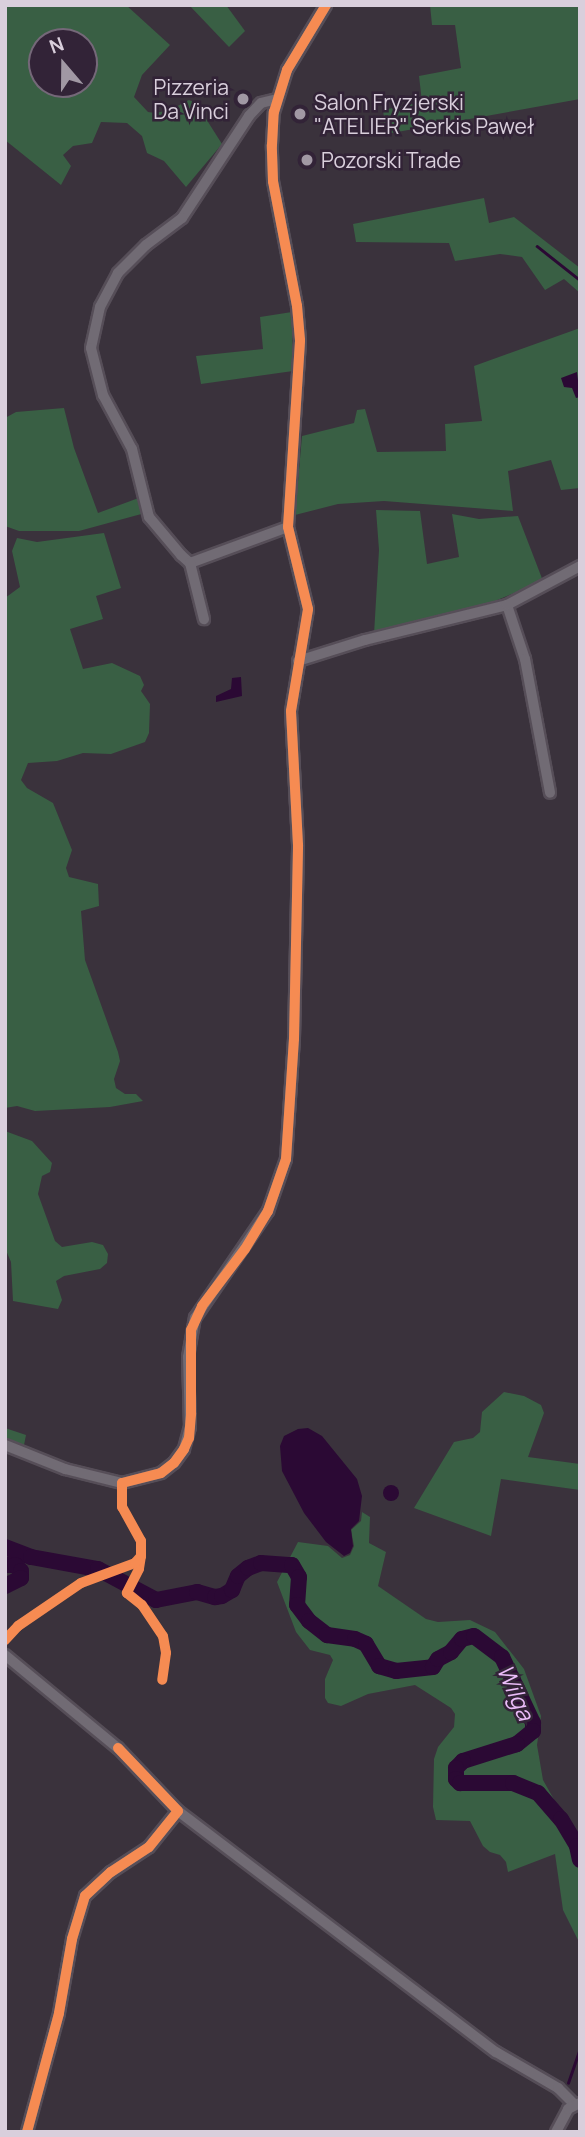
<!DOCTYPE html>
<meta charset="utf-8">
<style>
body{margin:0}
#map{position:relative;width:585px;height:2137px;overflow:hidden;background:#3a323c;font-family:Manrope,sans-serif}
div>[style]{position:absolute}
.green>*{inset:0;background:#395f44}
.water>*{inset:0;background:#2b0934}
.round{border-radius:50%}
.stream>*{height:2.5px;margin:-1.25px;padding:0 1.25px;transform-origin:1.25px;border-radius:1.25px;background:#2b0934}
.river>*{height:16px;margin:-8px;padding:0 8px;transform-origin:8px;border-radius:8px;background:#2b0934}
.roads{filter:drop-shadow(2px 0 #564e58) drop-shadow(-2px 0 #564e58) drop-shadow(0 2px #564e58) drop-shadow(0 -2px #564e58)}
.minor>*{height:10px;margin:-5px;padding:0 5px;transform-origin:5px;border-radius:5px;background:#716b74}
.cycleway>*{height:10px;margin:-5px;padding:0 5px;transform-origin:5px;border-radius:5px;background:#f68b52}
.dots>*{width:19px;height:19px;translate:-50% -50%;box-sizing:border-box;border:4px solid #322337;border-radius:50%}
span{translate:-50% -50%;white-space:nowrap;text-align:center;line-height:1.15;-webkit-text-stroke:5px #322337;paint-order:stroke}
.poi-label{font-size:21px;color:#d9cfdc}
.right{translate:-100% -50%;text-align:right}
.left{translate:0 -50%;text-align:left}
.water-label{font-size:23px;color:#eabcf8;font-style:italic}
.frame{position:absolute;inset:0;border:7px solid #d9cfdc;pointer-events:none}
.north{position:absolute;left:28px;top:28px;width:70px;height:70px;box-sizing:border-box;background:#322337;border:2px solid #756879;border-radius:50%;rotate:340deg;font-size:19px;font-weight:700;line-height:28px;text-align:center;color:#d9cfdc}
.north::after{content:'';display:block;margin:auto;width:24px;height:32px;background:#a198a4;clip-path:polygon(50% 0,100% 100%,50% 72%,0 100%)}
</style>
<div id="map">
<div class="green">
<i style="clip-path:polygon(evenodd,5px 5px,126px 5px,170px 45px,142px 75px,134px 97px,148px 112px,155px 113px,170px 110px,189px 100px,196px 103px,222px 144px,186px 187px,164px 161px,147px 153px,142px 136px,127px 123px,101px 122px,92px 143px,73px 146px,63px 155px,71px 166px,61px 185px,5px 140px,5px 5px,42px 42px,84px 42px,84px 84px,42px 84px,42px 42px)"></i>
<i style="clip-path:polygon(189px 5px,226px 5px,245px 31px,229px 47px)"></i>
<i style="clip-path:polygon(430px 5px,580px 5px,580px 99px,386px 134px,383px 110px,422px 102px,419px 76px,461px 68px,455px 25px,432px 25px)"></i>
<i style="clip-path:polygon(484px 198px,489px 223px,514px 217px,580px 268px,580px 293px,564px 279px,545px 290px,522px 257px,500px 254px,455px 261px,449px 243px,356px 242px,353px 224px)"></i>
<i style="clip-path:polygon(292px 312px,293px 371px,201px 384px,196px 356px,263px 349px,260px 317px)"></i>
<i style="clip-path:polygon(580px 328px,580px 488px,561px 490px,551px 460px,508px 471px,513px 511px,384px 501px,338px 504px,295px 515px,302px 436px,354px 423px,357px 410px,365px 409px,377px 452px,446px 451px,445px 424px,482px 421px,474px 366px)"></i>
<i style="clip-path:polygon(64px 408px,74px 448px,98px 513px,144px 496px,145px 513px,79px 531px,19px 531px,5px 526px,5px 418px,16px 412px)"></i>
<i style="clip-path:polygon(376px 510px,420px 511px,427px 564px,459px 557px,452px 514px,479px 519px,518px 516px,543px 581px,490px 603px,374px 634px,379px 550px)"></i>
<i style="clip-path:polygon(104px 533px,121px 588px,96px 596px,103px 619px,70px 629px,83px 669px,112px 663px,140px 676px,144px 685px,141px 691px,150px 704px,149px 733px,145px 742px,111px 754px,83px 753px,57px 761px,28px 763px,21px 780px,27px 788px,53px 803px,72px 850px,66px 868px,69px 877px,98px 884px,99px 906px,81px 911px,85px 960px,118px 1052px,120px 1061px,114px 1079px,116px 1088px,125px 1094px,136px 1094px,143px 1101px,110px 1107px,35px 1111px,17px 1106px,5px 1108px,5px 598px,20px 587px,12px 551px,17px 538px,37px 542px)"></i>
<i style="clip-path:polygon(5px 1131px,32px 1141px,52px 1163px,50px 1172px,42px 1176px,38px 1194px,55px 1241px,62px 1247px,92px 1242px,103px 1245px,108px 1254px,107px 1263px,100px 1269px,64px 1276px,56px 1281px,62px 1300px,58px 1309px,13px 1301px,11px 1262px,5px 1248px)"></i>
<i style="clip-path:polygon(504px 1392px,524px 1396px,541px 1405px,544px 1413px,528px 1457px,580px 1464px,580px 1490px,501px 1479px,491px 1536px,414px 1508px,454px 1442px,473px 1438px,480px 1432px,482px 1412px)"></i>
<i style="clip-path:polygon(5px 1428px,26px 1435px,24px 1445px,5px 1441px)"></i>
<i style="clip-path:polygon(362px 1512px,370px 1517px,369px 1543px,386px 1552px,378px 1586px,426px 1619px,438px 1622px,470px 1620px,495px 1632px,524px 1669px,541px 1716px,537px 1745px,543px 1780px,578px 1842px,580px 1944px,563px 1910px,555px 1854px,508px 1872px,506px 1862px,500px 1855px,490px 1852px,483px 1846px,470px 1821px,436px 1820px,433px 1807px,434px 1759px,438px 1747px,454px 1727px,455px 1714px,451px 1708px,415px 1685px,368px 1694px,341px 1706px,328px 1703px,325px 1698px,325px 1679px,333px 1660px,330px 1655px,310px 1650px,296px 1632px,277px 1582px,298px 1542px,328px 1546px,342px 1558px,350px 1555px,354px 1546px,351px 1530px,361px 1521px)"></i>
</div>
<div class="water">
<i style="clip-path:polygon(577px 372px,580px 397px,576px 398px,572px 388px,564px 387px,561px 378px)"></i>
<i style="clip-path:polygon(241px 677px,242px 696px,216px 702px,216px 696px,231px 689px,232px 678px)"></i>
<i style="clip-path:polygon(308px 1428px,322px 1436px,357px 1479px,362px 1496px,359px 1521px,351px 1529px,353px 1546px,350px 1553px,344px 1556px,326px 1542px,304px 1513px,282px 1471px,280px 1446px,284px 1436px,298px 1429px)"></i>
<i class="round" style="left:383px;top:1485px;width:16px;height:16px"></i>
</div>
<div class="stream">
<i style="left:537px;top:246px;width:55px;rotate:38.3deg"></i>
<i style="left:568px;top:2083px;width:37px;rotate:-71deg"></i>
</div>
<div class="river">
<i style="left:5px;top:1547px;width:28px;rotate:21deg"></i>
<i style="left:31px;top:1557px;width:68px;rotate:10.2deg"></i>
<i style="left:98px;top:1569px;width:66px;rotate:28.1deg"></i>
<i style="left:156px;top:1600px;width:42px;rotate:-11deg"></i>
<i style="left:197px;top:1592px;width:19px;rotate:16deg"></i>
<i style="left:215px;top:1597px;width:7px;rotate:-8deg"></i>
<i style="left:222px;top:1596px;width:12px;rotate:-31deg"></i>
<i style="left:232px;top:1590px;width:15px;rotate:-67deg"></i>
<i style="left:238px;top:1576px;width:13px;rotate:-39deg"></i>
<i style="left:248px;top:1568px;width:14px;rotate:-21deg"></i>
<i style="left:261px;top:1563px;width:31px;rotate:4deg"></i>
<i style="left:292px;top:1565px;width:14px;rotate:60deg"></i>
<i style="left:299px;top:1577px;width:28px;rotate:94deg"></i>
<i style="left:297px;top:1605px;width:20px;rotate:53deg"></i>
<i style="left:309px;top:1621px;width:23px;rotate:38deg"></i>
<i style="left:327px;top:1635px;width:28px;rotate:8deg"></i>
<i style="left:355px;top:1639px;width:12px;rotate:24deg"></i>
<i style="left:366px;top:1644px;width:26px;rotate:59deg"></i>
<i style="left:379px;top:1666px;width:18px;rotate:16deg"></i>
<i style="left:396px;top:1671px;width:37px;rotate:-6deg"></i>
<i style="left:433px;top:1667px;width:9px;rotate:-58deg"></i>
<i style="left:438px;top:1659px;width:15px;rotate:-28deg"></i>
<i style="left:451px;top:1652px;width:17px;rotate:-50deg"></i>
<i style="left:462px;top:1639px;width:12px;rotate:-14deg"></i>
<i style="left:474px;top:1636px;width:35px;rotate:37deg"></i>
<i style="left:502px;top:1657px;width:73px;rotate:64.8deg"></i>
<i style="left:533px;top:1723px;width:8px;rotate:90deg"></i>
<i style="left:533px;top:1731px;width:21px;rotate:141deg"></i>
<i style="left:517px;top:1744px;width:57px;rotate:162.5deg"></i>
<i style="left:463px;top:1761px;width:10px;rotate:135deg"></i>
<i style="left:456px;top:1768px;width:11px;rotate:90deg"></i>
<i style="left:456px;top:1779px;width:6px;rotate:45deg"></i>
<i style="left:460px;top:1783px;width:53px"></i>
<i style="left:513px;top:1783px;width:27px;rotate:22deg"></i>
<i style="left:538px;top:1793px;width:35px;rotate:49deg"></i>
<i style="left:561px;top:1819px;width:31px;rotate:59deg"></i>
<i style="left:577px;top:1846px;width:14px;rotate:78deg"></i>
<i style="left:5px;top:1565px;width:10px"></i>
<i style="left:15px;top:1565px;width:8px;rotate:45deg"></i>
<i style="left:21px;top:1571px;width:7px;rotate:90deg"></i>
<i style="left:21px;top:1578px;width:18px;rotate:153deg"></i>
</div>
<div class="roads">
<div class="minor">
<i style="left:277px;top:99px;width:16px;rotate:166deg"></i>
<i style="left:261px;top:103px;width:18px;rotate:133deg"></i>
<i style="left:249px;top:116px;width:122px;rotate:123.3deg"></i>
<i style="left:182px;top:218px;width:45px;rotate:143.1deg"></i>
<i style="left:146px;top:245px;width:40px;rotate:135deg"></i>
<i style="left:118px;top:273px;width:38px;rotate:118deg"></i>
<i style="left:100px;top:307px;width:42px;rotate:102.4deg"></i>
<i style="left:91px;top:348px;width:49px;rotate:75.7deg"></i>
<i style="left:103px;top:395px;width:61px;rotate:61.8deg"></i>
<i style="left:132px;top:449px;width:70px;rotate:76deg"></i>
<i style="left:149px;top:517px;width:50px;rotate:49.9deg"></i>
<i style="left:181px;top:555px;width:12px;rotate:42deg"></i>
<i style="left:190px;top:563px;width:104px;rotate:-20.2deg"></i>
<i style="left:190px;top:563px;width:58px;rotate:76deg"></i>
<i style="left:507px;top:605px;width:57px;rotate:71.6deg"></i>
<i style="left:525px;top:659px;width:136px;rotate:79.4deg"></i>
<i style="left:298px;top:661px;width:70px;rotate:-17.4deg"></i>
<i style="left:365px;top:640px;width:146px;rotate:-13.8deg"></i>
<i style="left:507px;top:605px;width:83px;rotate:-28.1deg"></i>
<i style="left:5px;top:1445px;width:65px;rotate:21.8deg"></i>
<i style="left:65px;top:1469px;width:59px;rotate:13.8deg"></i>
<i style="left:122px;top:1483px;width:40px;rotate:-14.4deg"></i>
<i style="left:161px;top:1473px;width:16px;rotate:-38deg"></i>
<i style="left:174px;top:1463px;width:17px;rotate:-54deg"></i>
<i style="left:184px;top:1449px;width:23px;rotate:-75deg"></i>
<i style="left:190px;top:1427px;width:70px;rotate:-91.6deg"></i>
<i style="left:188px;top:1357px;width:40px;rotate:-80deg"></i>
<i style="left:195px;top:1318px;width:130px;rotate:-55.7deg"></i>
<i style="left:268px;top:1211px;width:55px;rotate:-70.9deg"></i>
<i style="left:286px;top:1159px;width:120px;rotate:-86.2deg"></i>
<i style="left:294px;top:1039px;width:194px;rotate:-88.8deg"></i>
<i style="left:298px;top:845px;width:134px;rotate:-93deg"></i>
<i style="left:291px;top:711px;width:103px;rotate:-80.5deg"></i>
<i style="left:308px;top:609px;width:84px;rotate:-103.7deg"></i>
<i style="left:288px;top:527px;width:187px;rotate:-86.3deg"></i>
<i style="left:300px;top:340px;width:34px;rotate:-95deg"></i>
<i style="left:297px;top:306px;width:127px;rotate:-100.9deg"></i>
<i style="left:273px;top:181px;width:36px;rotate:-92deg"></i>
<i style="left:272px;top:145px;width:33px;rotate:-87deg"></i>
<i style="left:274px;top:112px;width:44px;rotate:-72.8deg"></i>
<i style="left:287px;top:70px;width:76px;rotate:-59deg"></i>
<i style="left:5px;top:1655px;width:146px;rotate:39.5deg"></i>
<i style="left:118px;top:1748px;width:87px;rotate:46.4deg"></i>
<i style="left:178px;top:1811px;width:399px;rotate:37.2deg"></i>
<i style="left:496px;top:2052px;width:72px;rotate:30.1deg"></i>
<i style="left:558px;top:2088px;width:23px;rotate:45deg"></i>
<i style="left:27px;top:2132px;width:123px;rotate:-74.9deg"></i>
<i style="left:59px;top:2013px;width:75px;rotate:-80deg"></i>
<i style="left:72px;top:1939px;width:45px;rotate:-73.2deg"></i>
<i style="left:85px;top:1896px;width:35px;rotate:-43deg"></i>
<i style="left:111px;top:1872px;width:45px;rotate:-33.3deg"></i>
<i style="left:149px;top:1847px;width:46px;rotate:-51.1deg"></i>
<i style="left:556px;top:2132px;width:26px;rotate:-62deg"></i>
<i style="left:568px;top:2109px;width:13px;rotate:-27deg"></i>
</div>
</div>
<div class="cycleway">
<i style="left:141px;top:1556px;width:13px;rotate:99deg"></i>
<i style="left:139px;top:1569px;width:27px;rotate:117deg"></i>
<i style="left:127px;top:1593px;width:19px;rotate:39deg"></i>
<i style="left:142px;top:1605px;width:37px;rotate:56deg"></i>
<i style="left:163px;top:1636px;width:17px;rotate:80deg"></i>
<i style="left:166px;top:1653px;width:27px;rotate:98deg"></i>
<i style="left:5px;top:1640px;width:19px;rotate:-47deg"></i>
<i style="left:18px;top:1626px;width:76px;rotate:-34.3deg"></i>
<i style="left:81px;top:1583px;width:58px;rotate:-20.3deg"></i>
<i style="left:135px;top:1563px;width:9px;rotate:-49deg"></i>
<i style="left:141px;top:1556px;width:15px;rotate:-90deg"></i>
<i style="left:141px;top:1541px;width:39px;rotate:-119deg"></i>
<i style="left:122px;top:1507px;width:24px;rotate:-90deg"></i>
<i style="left:122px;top:1483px;width:40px;rotate:-14.4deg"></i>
<i style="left:161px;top:1473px;width:16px;rotate:-38deg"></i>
<i style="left:174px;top:1463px;width:17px;rotate:-54deg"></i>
<i style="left:184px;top:1449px;width:12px;rotate:-66deg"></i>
<i style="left:189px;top:1438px;width:25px;rotate:-85deg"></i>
<i style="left:191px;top:1413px;width:83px;rotate:-90deg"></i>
<i style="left:191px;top:1330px;width:26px;rotate:-65deg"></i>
<i style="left:202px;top:1306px;width:71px;rotate:-53deg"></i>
<i style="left:245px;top:1249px;width:44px;rotate:-58.8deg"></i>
<i style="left:268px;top:1211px;width:55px;rotate:-70.9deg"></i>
<i style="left:286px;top:1159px;width:120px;rotate:-86.2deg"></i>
<i style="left:294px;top:1039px;width:194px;rotate:-88.8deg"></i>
<i style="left:298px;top:845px;width:134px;rotate:-93deg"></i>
<i style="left:291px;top:711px;width:103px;rotate:-80.5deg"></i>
<i style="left:308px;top:609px;width:84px;rotate:-103.7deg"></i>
<i style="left:288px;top:527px;width:187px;rotate:-86.3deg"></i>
<i style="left:300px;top:340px;width:34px;rotate:-95deg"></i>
<i style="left:297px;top:306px;width:127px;rotate:-100.9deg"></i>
<i style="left:273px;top:181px;width:36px;rotate:-92deg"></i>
<i style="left:272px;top:145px;width:33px;rotate:-87deg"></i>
<i style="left:274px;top:112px;width:44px;rotate:-72.8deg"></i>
<i style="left:287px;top:70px;width:76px;rotate:-59deg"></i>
<i style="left:27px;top:2132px;width:123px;rotate:-74.9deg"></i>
<i style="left:59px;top:2013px;width:75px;rotate:-80deg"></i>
<i style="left:72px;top:1939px;width:45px;rotate:-73.2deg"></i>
<i style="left:85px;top:1896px;width:35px;rotate:-43deg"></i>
<i style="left:111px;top:1872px;width:45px;rotate:-33.3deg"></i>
<i style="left:149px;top:1847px;width:46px;rotate:-51.1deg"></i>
<i style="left:178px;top:1811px;width:87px;rotate:-133.6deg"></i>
</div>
<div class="dots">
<i style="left:243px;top:99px;background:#a198a4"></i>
<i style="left:300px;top:114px;background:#a198a4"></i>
<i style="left:307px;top:160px;background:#a198a4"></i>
</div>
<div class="poi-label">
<span class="right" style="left:229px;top:99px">Pizzeria<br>Da Vinci</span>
<span class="left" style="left:314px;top:114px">Salon Fryzjerski<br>"ATELIER" Serkis Paweł</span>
<span class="left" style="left:321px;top:160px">Pozorski Trade</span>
</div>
<div class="water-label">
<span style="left:516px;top:1692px;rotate:66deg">Wilga</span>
</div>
<div class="frame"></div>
<div class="north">N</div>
</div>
